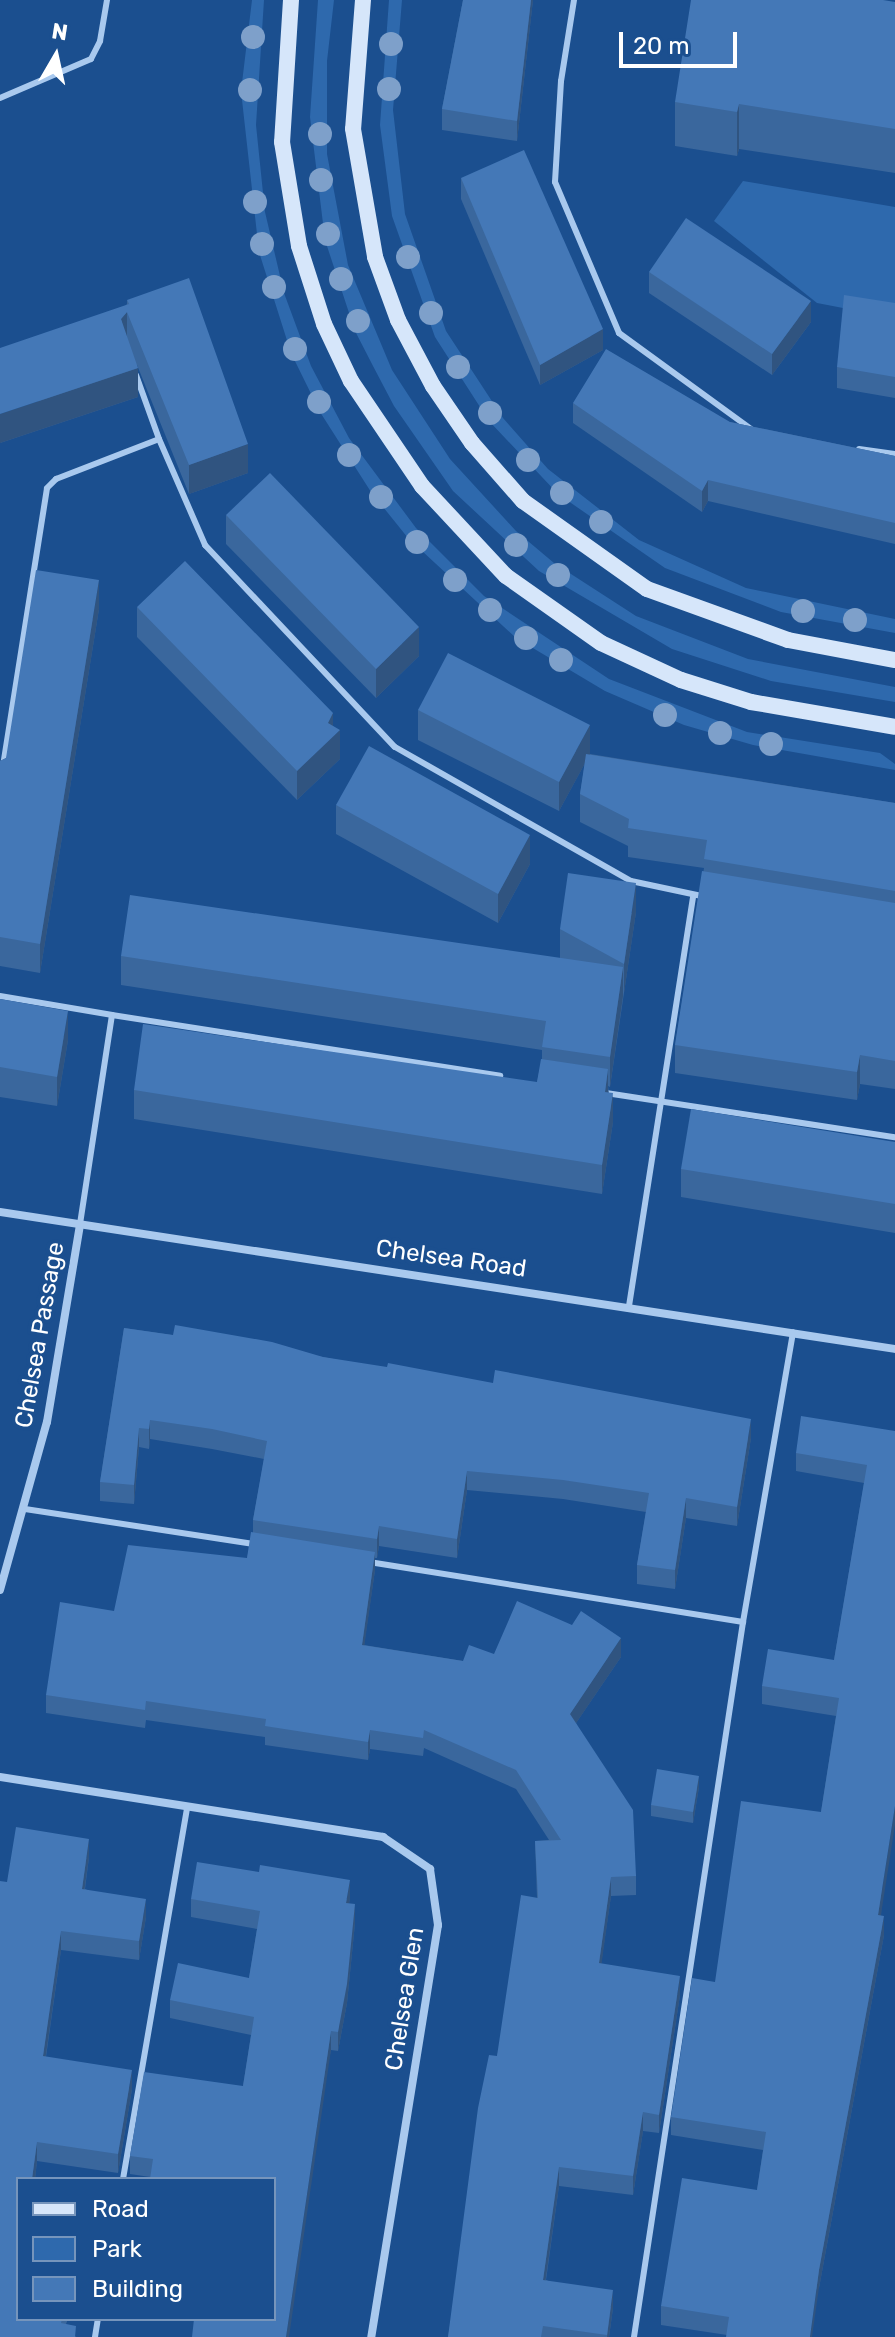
<!DOCTYPE html>
<style>
body{margin:0}
#map{position:relative;width:895px;height:2337px;overflow:hidden;background:#1b4f8f;font-family:Rubik,sans-serif}
div>[style]{position:absolute}
.green>*{inset:0;background:#2e69ad}
.lane>*{height:6px;margin:-3px;padding:0 3px;transform-origin:3px;border-radius:3px;background:#a9c9ee}
.street>*{height:8px;margin:-4px;padding:0 4px;transform-origin:4px;border-radius:4px;background:#a9c9ee}
.secondary>*{height:16px;margin:-8px;padding:0 8px;transform-origin:8px;border-radius:8px;background:#d6e6fa}
.trees>*{width:24px;height:24px;margin:-12px;border-radius:50%;background:#7ea0ca}
.wall>*{inset:0;background:#3a679d}
.shaded-wall>*{inset:0;background:#305480}
.building>*{inset:0;background:#4478b7}
span{translate:-50% -50%;white-space:nowrap;text-align:center;line-height:1.15;-webkit-text-stroke:8px #1b4f8f;paint-order:stroke}
.street-label{font-size:24px;color:#fff}
.legend{position:absolute;left:16px;top:2177px;width:260px;height:144px;box-sizing:border-box;background:#1b4f8f;border:2px solid #7695bc;margin:0;padding:10px 14px;list-style:none;font-size:24px;color:#fff}
.legend li{display:flex;align-items:center;gap:16px;height:40px}
.legend b{width:40px;border:2px solid #7695bc}
.north{position:absolute;left:16px;top:16px;width:80px;height:80px;-webkit-text-stroke:6px #1b4f8f;paint-order:stroke;rotate:9deg;font-size:22px;font-weight:700;line-height:32px;text-align:center;color:#fff}
.north::after{content:'';display:block;margin:auto;width:28px;height:36px;background:#fff;clip-path:polygon(50% 0,100% 100%,50% 72%,0 100%)}
.scale{position:absolute;left:619px;top:32px;width:118px;height:36px;box-sizing:border-box;border:4px solid #fff;border-top:0;padding-left:10px;font-size:24px;line-height:28px;white-space:nowrap;color:#fff;-webkit-text-stroke:6px #1b4f8f;paint-order:stroke}
</style>
<div id="map">
<div class="green">
<i style="clip-path:polygon(252px 0,264px 0,256px 125px,265px 212px,284px 293px,311px 366px,349px 438px,416px 528px,484px 596px,609px 679px,747px 732px,880px 753px,895px 764px,895px 770px,753px 745px,684px 725px,605px 691px,516px 638px,408px 538px,371px 492px,320px 412px,291px 353px,259px 252px,241px 91px)"></i>
<i style="clip-path:polygon(318px 0,334px 0,327px 61px,327px 154px,348px 265px,392px 370px,450px 459px,516px 531px,554px 563px,636px 616px,748px 659px,895px 687px,895px 702px,771px 681px,672px 649px,539px 571px,453px 491px,394px 406px,373px 366px,355px 331px,325px 240px,310px 117px)"></i>
<i style="clip-path:polygon(389px 0,402px 0,393px 110px,405px 214px,446px 331px,503px 418px,548px 469px,639px 540px,746px 588px,895px 619px,895px 633px,781px 612px,665px 568px,558px 494px,489px 421px,435px 337px,392px 216px,380px 125px)"></i>
<i style="clip-path:polygon(743px 181px,895px 207px,895px 318px,817px 303px,714px 221px)"></i>
</div>
<div class="lane">
<i style="left:574px;top:0;width:82px;rotate:99.1deg"></i>
<i style="left:561px;top:81px;width:101px;rotate:93.4deg"></i>
<i style="left:555px;top:182px;width:164px;rotate:67deg"></i>
<i style="left:619px;top:333px;width:163px;rotate:36deg"></i>
<i style="left:0;top:98px;width:99px;rotate:-23.2deg"></i>
<i style="left:91px;top:59px;width:20px;rotate:-63deg"></i>
<i style="left:100px;top:41px;width:42px;rotate:-80.3deg"></i>
<i style="left:136px;top:375px;width:68px;rotate:70.2deg"></i>
<i style="left:859px;top:449px;width:36px;rotate:8deg"></i>
<i style="left:3px;top:766px;width:281px;rotate:-81deg"></i>
<i style="left:47px;top:488px;width:13px;rotate:-45deg"></i>
<i style="left:56px;top:479px;width:110px;rotate:-21.2deg"></i>
<i style="left:159px;top:439px;width:116px;rotate:66.5deg"></i>
<i style="left:205px;top:545px;width:277px;rotate:46.8deg"></i>
<i style="left:395px;top:747px;width:271px;rotate:29.6deg"></i>
<i style="left:631px;top:881px;width:77px;rotate:12deg"></i>
<i style="left:0;top:996px;width:114px;rotate:9.6deg"></i>
<i style="left:606px;top:1093px;width:292px;rotate:8.7deg"></i>
<i style="left:80px;top:1224px;width:211px;rotate:-81.3deg"></i>
<i style="left:112px;top:1015px;width:393px;rotate:8.9deg"></i>
<i style="left:629px;top:1306px;width:416px;rotate:-81.1deg"></i>
<i style="left:25px;top:1509px;width:233px;rotate:8.7deg"></i>
<i style="left:369px;top:1562px;width:379px;rotate:9.1deg"></i>
<i style="left:123px;top:2179px;width:376px;rotate:-80.2deg"></i>
<i style="left:95px;top:2337px;width:18px;rotate:-81deg"></i>
<i style="left:634px;top:2337px;width:723px;rotate:-81.33deg"></i>
<i style="left:743px;top:1622px;width:294px;rotate:-80.2deg"></i>
</div>
<div class="street">
<i style="left:0;top:1212px;width:905px;rotate:8.7deg"></i>
<i style="left:0;top:1590px;width:174px;rotate:-74.4deg"></i>
<i style="left:47px;top:1422px;width:201px;rotate:-80.5deg"></i>
<i style="left:0;top:1777px;width:388px;rotate:8.9deg"></i>
<i style="left:383px;top:1837px;width:57px;rotate:34.2deg"></i>
<i style="left:430px;top:1869px;width:57px;rotate:81.9deg"></i>
<i style="left:438px;top:1925px;width:417px;rotate:99.2deg"></i>
</div>
<div class="secondary">
<i style="left:291px;top:0;width:142px;rotate:93.6deg"></i>
<i style="left:282px;top:142px;width:105px;rotate:80.7deg"></i>
<i style="left:299px;top:246px;width:82px;rotate:72.2deg"></i>
<i style="left:324px;top:324px;width:63px;rotate:64.7deg"></i>
<i style="left:351px;top:381px;width:127px;rotate:55.9deg"></i>
<i style="left:422px;top:486px;width:123px;rotate:47deg"></i>
<i style="left:506px;top:576px;width:116px;rotate:35.2deg"></i>
<i style="left:601px;top:643px;width:88px;rotate:24.8deg"></i>
<i style="left:681px;top:680px;width:73px;rotate:17.4deg"></i>
<i style="left:751px;top:702px;width:146px;rotate:9.8deg"></i>
<i style="left:363px;top:0;width:129px;rotate:94.4deg"></i>
<i style="left:353px;top:129px;width:130px;rotate:80.2deg"></i>
<i style="left:375px;top:257px;width:67px;rotate:69.9deg"></i>
<i style="left:398px;top:320px;width:75px;rotate:62.1deg"></i>
<i style="left:433px;top:386px;width:69px;rotate:55.6deg"></i>
<i style="left:472px;top:443px;width:77px;rotate:48.7deg"></i>
<i style="left:523px;top:501px;width:152px;rotate:35.4deg"></i>
<i style="left:647px;top:589px;width:150px;rotate:19.9deg"></i>
<i style="left:788px;top:640px;width:109px;rotate:10.6deg"></i>
</div>
<div class="trees">
<i style="left:253px;top:37px"></i>
<i style="left:391px;top:44px"></i>
<i style="left:389px;top:89px"></i>
<i style="left:250px;top:90px"></i>
<i style="left:320px;top:134px"></i>
<i style="left:321px;top:180px"></i>
<i style="left:255px;top:202px"></i>
<i style="left:328px;top:234px"></i>
<i style="left:262px;top:244px"></i>
<i style="left:408px;top:257px"></i>
<i style="left:341px;top:279px"></i>
<i style="left:274px;top:287px"></i>
<i style="left:431px;top:313px"></i>
<i style="left:358px;top:321px"></i>
<i style="left:295px;top:349px"></i>
<i style="left:458px;top:367px"></i>
<i style="left:319px;top:402px"></i>
<i style="left:490px;top:413px"></i>
<i style="left:349px;top:455px"></i>
<i style="left:528px;top:460px"></i>
<i style="left:562px;top:493px"></i>
<i style="left:381px;top:497px"></i>
<i style="left:601px;top:522px"></i>
<i style="left:417px;top:542px"></i>
<i style="left:516px;top:545px"></i>
<i style="left:558px;top:575px"></i>
<i style="left:455px;top:580px"></i>
<i style="left:490px;top:610px"></i>
<i style="left:803px;top:611px"></i>
<i style="left:855px;top:620px"></i>
<i style="left:526px;top:638px"></i>
<i style="left:561px;top:660px"></i>
<i style="left:665px;top:715px"></i>
<i style="left:720px;top:733px"></i>
<i style="left:771px;top:744px"></i>
</div>
<div class="wall">
<i style="clip-path:polygon(463px 0,533px 0,517px 141px,442px 130px,442px 109px)"></i>
<i style="clip-path:polygon(895px 2px,895px 173px,739px 149px,737px 156px,675px 146px,675px 102px)"></i>
<i style="clip-path:polygon(461px 178px,603px 350px,540px 385px,461px 199px)"></i>
<i style="clip-path:polygon(649px 272px,811px 322px,772px 375px,649px 293px)"></i>
<i style="clip-path:polygon(127px 300px,248px 473px,189px 494px,137px 365px,138px 397px,0 443px,127px 304px)"></i>
<i style="clip-path:polygon(895px 303px,895px 398px,837px 388px,837px 367px)"></i>
<i style="clip-path:polygon(573px 403px,730px 422px,895px 456px,895px 544px,708px 501px,702px 512px,573px 423px)"></i>
<i style="clip-path:polygon(226px 515px,419px 656px,376px 698px,226px 544px)"></i>
<i style="clip-path:polygon(137px 607px,333px 726px,340px 759px,297px 800px,137px 637px)"></i>
<i style="clip-path:polygon(99px 609px,40px 973px,0 966px,0 761px,6px 758px)"></i>
<i style="clip-path:polygon(418px 710px,590px 754px,895px 803px,895px 1089px,860px 1084px,857px 1100px,675px 1073px,675px 1045px,704px 868px,628px 857px,628px 846px,580px 822px,580px 794px,585px 763px,559px 811px,418px 740px)"></i>
<i style="clip-path:polygon(336px 805px,530px 864px,498px 923px,336px 834px)"></i>
<i style="clip-path:polygon(636px 912px,610px 1087px,608px 1086px,613px 1122px,602px 1194px,134px 1119px,134px 1090px,537px 1082px,542px 1059px,542px 1050px,121px 985px,121px 956px,560px 958px,560px 929px)"></i>
<i style="clip-path:polygon(0 999px,68px 1040px,57px 1106px,0 1097px)"></i>
<i style="clip-path:polygon(895px 1142px,895px 1233px,681px 1197px,681px 1169px)"></i>
<i style="clip-path:polygon(124px 1328px,323px 1357px,751px 1438px,737px 1526px,686px 1518px,675px 1589px,637px 1584px,637px 1565px,646px 1512px,563px 1499px,467px 1490px,457px 1558px,379px 1546px,377px 1558px,375px 1558px,375px 1570px,364px 1645px,463px 1661px,494px 1654px,621px 1657px,576px 1723px,636px 1876px,636px 1895px,611px 1896px,601px 1964px,680px 1995px,659px 2133px,643px 2131px,633px 2195px,559px 2186px,546px 2280px,613px 2308px,609px 2337px,448px 2337px,497px 2056px,537px 1898px,535px 1841px,549px 1840px,516px 1789px,424px 1748px,423px 1756px,370px 1749px,368px 1760px,265px 1745px,265px 1737px,146px 1720px,145px 1728px,46px 1713px,46px 1695px,114px 1611px,247px 1558px,253px 1533px,253px 1520px,264px 1459px,212px 1449px,150px 1439px,149px 1449px,139px 1447px,134px 1504px,100px 1501px,100px 1482px)"></i>
<i style="clip-path:polygon(895px 1431px,881px 1916px,884px 1935px,819px 2288px,727px 2335px,661px 2325px,661px 2306px,757px 2190px,763px 2150px,671px 2135px,671px 2117px,715px 1982px,821px 1812px,836px 1716px,762px 1704px,762px 1686px,834px 1660px,864px 1483px,796px 1471px,796px 1453px)"></i>
<i style="clip-path:polygon(699px 1787px,693px 1823px,651px 1816px,651px 1805px)"></i>
<i style="clip-path:polygon(89px 1857px,85px 1889px,146px 1917px,139px 1960px,61px 1950px,46px 2057px,132px 2089px,118px 2173px,37px 2161px,35px 2179px,18px 2179px,18px 2319px,68px 2319px,66px 2324px,76px 2337px,0 2337px,7px 1882px)"></i>
<i style="clip-path:polygon(191px 1899px,350px 1899px,349px 1903px,355px 1923px,347px 2003px,338px 2051px,331px 2050px,274px 2319px,150px 2177px,130px 2174px,130px 2156px,243px 2086px,251px 2035px,170px 2018px,170px 2000px,249px 1978px,257px 1929px,191px 1917px)"></i>
</div>
<div class="shaded-wall">
<i style="clip-path:polygon(531px 0,533px 0,517px 141px,517px 121px)"></i>
<i style="clip-path:polygon(739px 104px,739px 149px,737px 156px,737px 112px)"></i>
<i style="clip-path:polygon(811px 301px,811px 322px,772px 375px,772px 354px)"></i>
<i style="clip-path:polygon(127px 312px,127px 341px,121px 319px)"></i>
<i style="clip-path:polygon(603px 329px,603px 350px,540px 385px,540px 365px)"></i>
<i style="clip-path:polygon(138px 368px,138px 397px,0 443px,0 414px)"></i>
<i style="clip-path:polygon(248px 444px,248px 473px,189px 494px,189px 465px)"></i>
<i style="clip-path:polygon(708px 480px,708px 501px,702px 512px,702px 491px)"></i>
<i style="clip-path:polygon(99px 580px,99px 609px,40px 973px,40px 944px)"></i>
<i style="clip-path:polygon(419px 627px,419px 656px,376px 698px,376px 669px)"></i>
<i style="clip-path:polygon(333px 713px,333px 736px,340px 730px,340px 759px,297px 800px,297px 771px)"></i>
<i style="clip-path:polygon(590px 725px,590px 754px,559px 811px,559px 782px)"></i>
<i style="clip-path:polygon(530px 835px,530px 864px,498px 923px,498px 894px)"></i>
<i style="clip-path:polygon(636px 883px,636px 912px,624px 993px,624px 964px)"></i>
<i style="clip-path:polygon(623px 967px,623px 996px,610px 1087px,610px 1057px)"></i>
<i style="clip-path:polygon(68px 1011px,68px 1040px,57px 1106px,57px 1077px)"></i>
<i style="clip-path:polygon(860px 1055px,860px 1084px,857px 1100px,857px 1072px)"></i>
<i style="clip-path:polygon(608px 1069px,608px 1098px,605px 1092px)"></i>
<i style="clip-path:polygon(613px 1093px,613px 1122px,602px 1194px,602px 1165px)"></i>
<i style="clip-path:polygon(751px 1419px,751px 1438px,737px 1526px,737px 1507px)"></i>
<i style="clip-path:polygon(150px 1420px,150px 1439px,149px 1449px,149px 1429px)"></i>
<i style="clip-path:polygon(139px 1428px,139px 1447px,134px 1504px,134px 1485px)"></i>
<i style="clip-path:polygon(467px 1471px,467px 1490px,457px 1558px,457px 1539px)"></i>
<i style="clip-path:polygon(686px 1498px,686px 1518px,675px 1589px,675px 1570px)"></i>
<i style="clip-path:polygon(379px 1526px,379px 1546px,377px 1558px,377px 1539px)"></i>
<i style="clip-path:polygon(375px 1552px,375px 1570px,362px 1663px,362px 1645px)"></i>
<i style="clip-path:polygon(621px 1638px,621px 1657px,570px 1732px,570px 1714px)"></i>
<i style="clip-path:polygon(370px 1730px,370px 1749px,368px 1760px,368px 1742px)"></i>
<i style="clip-path:polygon(699px 1776px,699px 1787px,693px 1823px,693px 1812px)"></i>
<i style="clip-path:polygon(895px 1806px,895px 1825px,878px 1934px,878px 1915px)"></i>
<i style="clip-path:polygon(89px 1839px,89px 1857px,82px 1907px,82px 1889px)"></i>
<i style="clip-path:polygon(611px 1877px,611px 1896px,599px 1982px,599px 1963px)"></i>
<i style="clip-path:polygon(350px 1880px,350px 1899px,346px 1921px,346px 1903px)"></i>
<i style="clip-path:polygon(146px 1899px,146px 1917px,139px 1960px,139px 1941px)"></i>
<i style="clip-path:polygon(355px 1904px,355px 1923px,347px 2003px,338px 2051px,338px 2032px)"></i>
<i style="clip-path:polygon(884px 1916px,884px 1935px,819px 2288px,812px 2337px,810px 2337px,819px 2270px)"></i>
<i style="clip-path:polygon(61px 1931px,61px 1950px,43px 2075px,43px 2056px)"></i>
<i style="clip-path:polygon(680px 1976px,680px 1995px,659px 2133px,659px 2115px)"></i>
<i style="clip-path:polygon(331px 2031px,331px 2050px,289px 2337px,286px 2337px)"></i>
<i style="clip-path:polygon(132px 2070px,132px 2089px,118px 2173px,118px 2154px)"></i>
<i style="clip-path:polygon(643px 2112px,643px 2131px,633px 2195px,633px 2176px)"></i>
<i style="clip-path:polygon(37px 2142px,37px 2161px,35px 2179px,32px 2179px)"></i>
<i style="clip-path:polygon(559px 2167px,559px 2186px,543px 2298px,543px 2280px)"></i>
<i style="clip-path:polygon(613px 2290px,613px 2308px,609px 2337px,607px 2337px)"></i>
</div>
<div class="building">
<i style="clip-path:polygon(463px 0,531px 0,517px 121px,442px 109px)"></i>
<i style="clip-path:polygon(691px 0,883px 0,895px 2px,895px 129px,739px 104px,737px 112px,675px 102px)"></i>
<i style="clip-path:polygon(524px 150px,603px 329px,540px 365px,461px 178px)"></i>
<i style="clip-path:polygon(686px 218px,811px 301px,772px 354px,649px 272px)"></i>
<i style="clip-path:polygon(189px 278px,248px 444px,189px 465px,127px 312px,121px 319px,138px 368px,0 414px,0 348px,129px 304px,127px 300px)"></i>
<i style="clip-path:polygon(844px 295px,895px 303px,895px 377px,837px 367px)"></i>
<i style="clip-path:polygon(606px 349px,730px 422px,895px 456px,895px 523px,708px 480px,702px 491px,573px 403px)"></i>
<i style="clip-path:polygon(270px 473px,419px 627px,376px 669px,226px 515px)"></i>
<i style="clip-path:polygon(185px 561px,333px 713px,328px 723px,340px 730px,297px 771px,137px 607px)"></i>
<i style="clip-path:polygon(36px 570px,99px 580px,40px 944px,0 937px,0 761px,6px 758px)"></i>
<i style="clip-path:polygon(448px 653px,590px 725px,559px 782px,418px 710px)"></i>
<i style="clip-path:polygon(369px 746px,530px 835px,498px 894px,336px 805px)"></i>
<i style="clip-path:polygon(586px 754px,895px 803px,895px 891px,704px 859px,707px 840px,628px 828px,629px 819px,580px 794px)"></i>
<i style="clip-path:polygon(702px 871px,895px 903px,895px 1061px,860px 1055px,857px 1072px,675px 1045px)"></i>
<i style="clip-path:polygon(568px 873px,636px 883px,624px 964px,560px 929px)"></i>
<i style="clip-path:polygon(130px 895px,623px 967px,610px 1057px,542px 1047px,546px 1021px,121px 956px)"></i>
<i style="clip-path:polygon(0 999px,68px 1011px,57px 1077px,0 1067px)"></i>
<i style="clip-path:polygon(143px 1024px,537px 1082px,541px 1059px,608px 1069px,605px 1092px,613px 1093px,602px 1165px,134px 1090px)"></i>
<i style="clip-path:polygon(691px 1109px,895px 1142px,895px 1204px,681px 1169px)"></i>
<i style="clip-path:polygon(175px 1325px,272px 1342px,323px 1357px,387px 1367px,388px 1363px,493px 1383px,495px 1370px,751px 1419px,737px 1507px,686px 1498px,675px 1570px,637px 1565px,649px 1493px,563px 1480px,467px 1471px,457px 1539px,379px 1526px,377px 1539px,253px 1520px,267px 1441px,212px 1429px,150px 1420px,149px 1429px,139px 1428px,134px 1485px,100px 1482px,124px 1328px,173px 1335px)"></i>
<i style="clip-path:polygon(801px 1416px,895px 1431px,895px 1806px,878px 1915px,884px 1916px,819px 2270px,810px 2337px,726px 2337px,729px 2317px,661px 2306px,682px 2178px,757px 2190px,766px 2132px,671px 2117px,692px 1978px,715px 1982px,741px 1801px,821px 1812px,839px 1698px,762px 1686px,768px 1649px,834px 1660px,867px 1465px,796px 1453px)"></i>
<i style="clip-path:polygon(251px 1532px,375px 1552px,362px 1645px,463px 1661px,469px 1645px,494px 1654px,517px 1601px,572px 1625px,581px 1611px,621px 1638px,570px 1714px,633px 1810px,636px 1876px,611px 1877px,599px 1963px,680px 1976px,659px 2115px,643px 2112px,633px 2176px,559px 2167px,543px 2280px,613px 2290px,607px 2335px,543px 2326px,541px 2337px,448px 2337px,478px 2108px,489px 2055px,497px 2056px,521px 1895px,538px 1898px,535px 1841px,561px 1840px,516px 1770px,424px 1730px,423px 1738px,370px 1730px,368px 1742px,265px 1726px,266px 1719px,146px 1701px,145px 1710px,46px 1695px,60px 1602px,114px 1611px,128px 1545px,247px 1558px)"></i>
<i style="clip-path:polygon(657px 1769px,699px 1776px,693px 1812px,651px 1805px)"></i>
<i style="clip-path:polygon(16px 1827px,89px 1839px,82px 1889px,146px 1899px,139px 1941px,61px 1931px,43px 2056px,132px 2070px,118px 2154px,37px 2142px,32px 2179px,18px 2179px,18px 2319px,62px 2319px,61px 2323px,76px 2326px,75px 2337px,0 2337px,0 1881px,7px 1882px)"></i>
<i style="clip-path:polygon(197px 1862px,259px 1872px,260px 1865px,350px 1880px,346px 1903px,355px 1904px,347px 1984px,338px 2032px,331px 2031px,286px 2337px,192px 2337px,194px 2319px,274px 2319px,274px 2179px,150px 2179px,153px 2159px,130px 2156px,144px 2072px,243px 2086px,254px 2017px,170px 2000px,178px 1963px,249px 1978px,260px 1911px,191px 1899px)"></i>
</div>
<div class="street-label">
<span style="left:451px;top:1259px;rotate:8deg">Chelsea Road</span>
<span style="left:40px;top:1335px;rotate:-80deg">Chelsea Passage</span>
<span style="left:405px;top:1999px;rotate:-81deg">Chelsea Glen</span>
</div>
<ul class="legend">
<li><b style="height:10px;background:#d6e6fa"></b>Road</li>
<li><b style="height:22px;background:#2e69ad"></b>Park</li>
<li><b style="height:22px;background:#4478b7"></b>Building</li>
</ul>
<div class="north">N</div>
<div class="scale">20 m</div>
</div>
